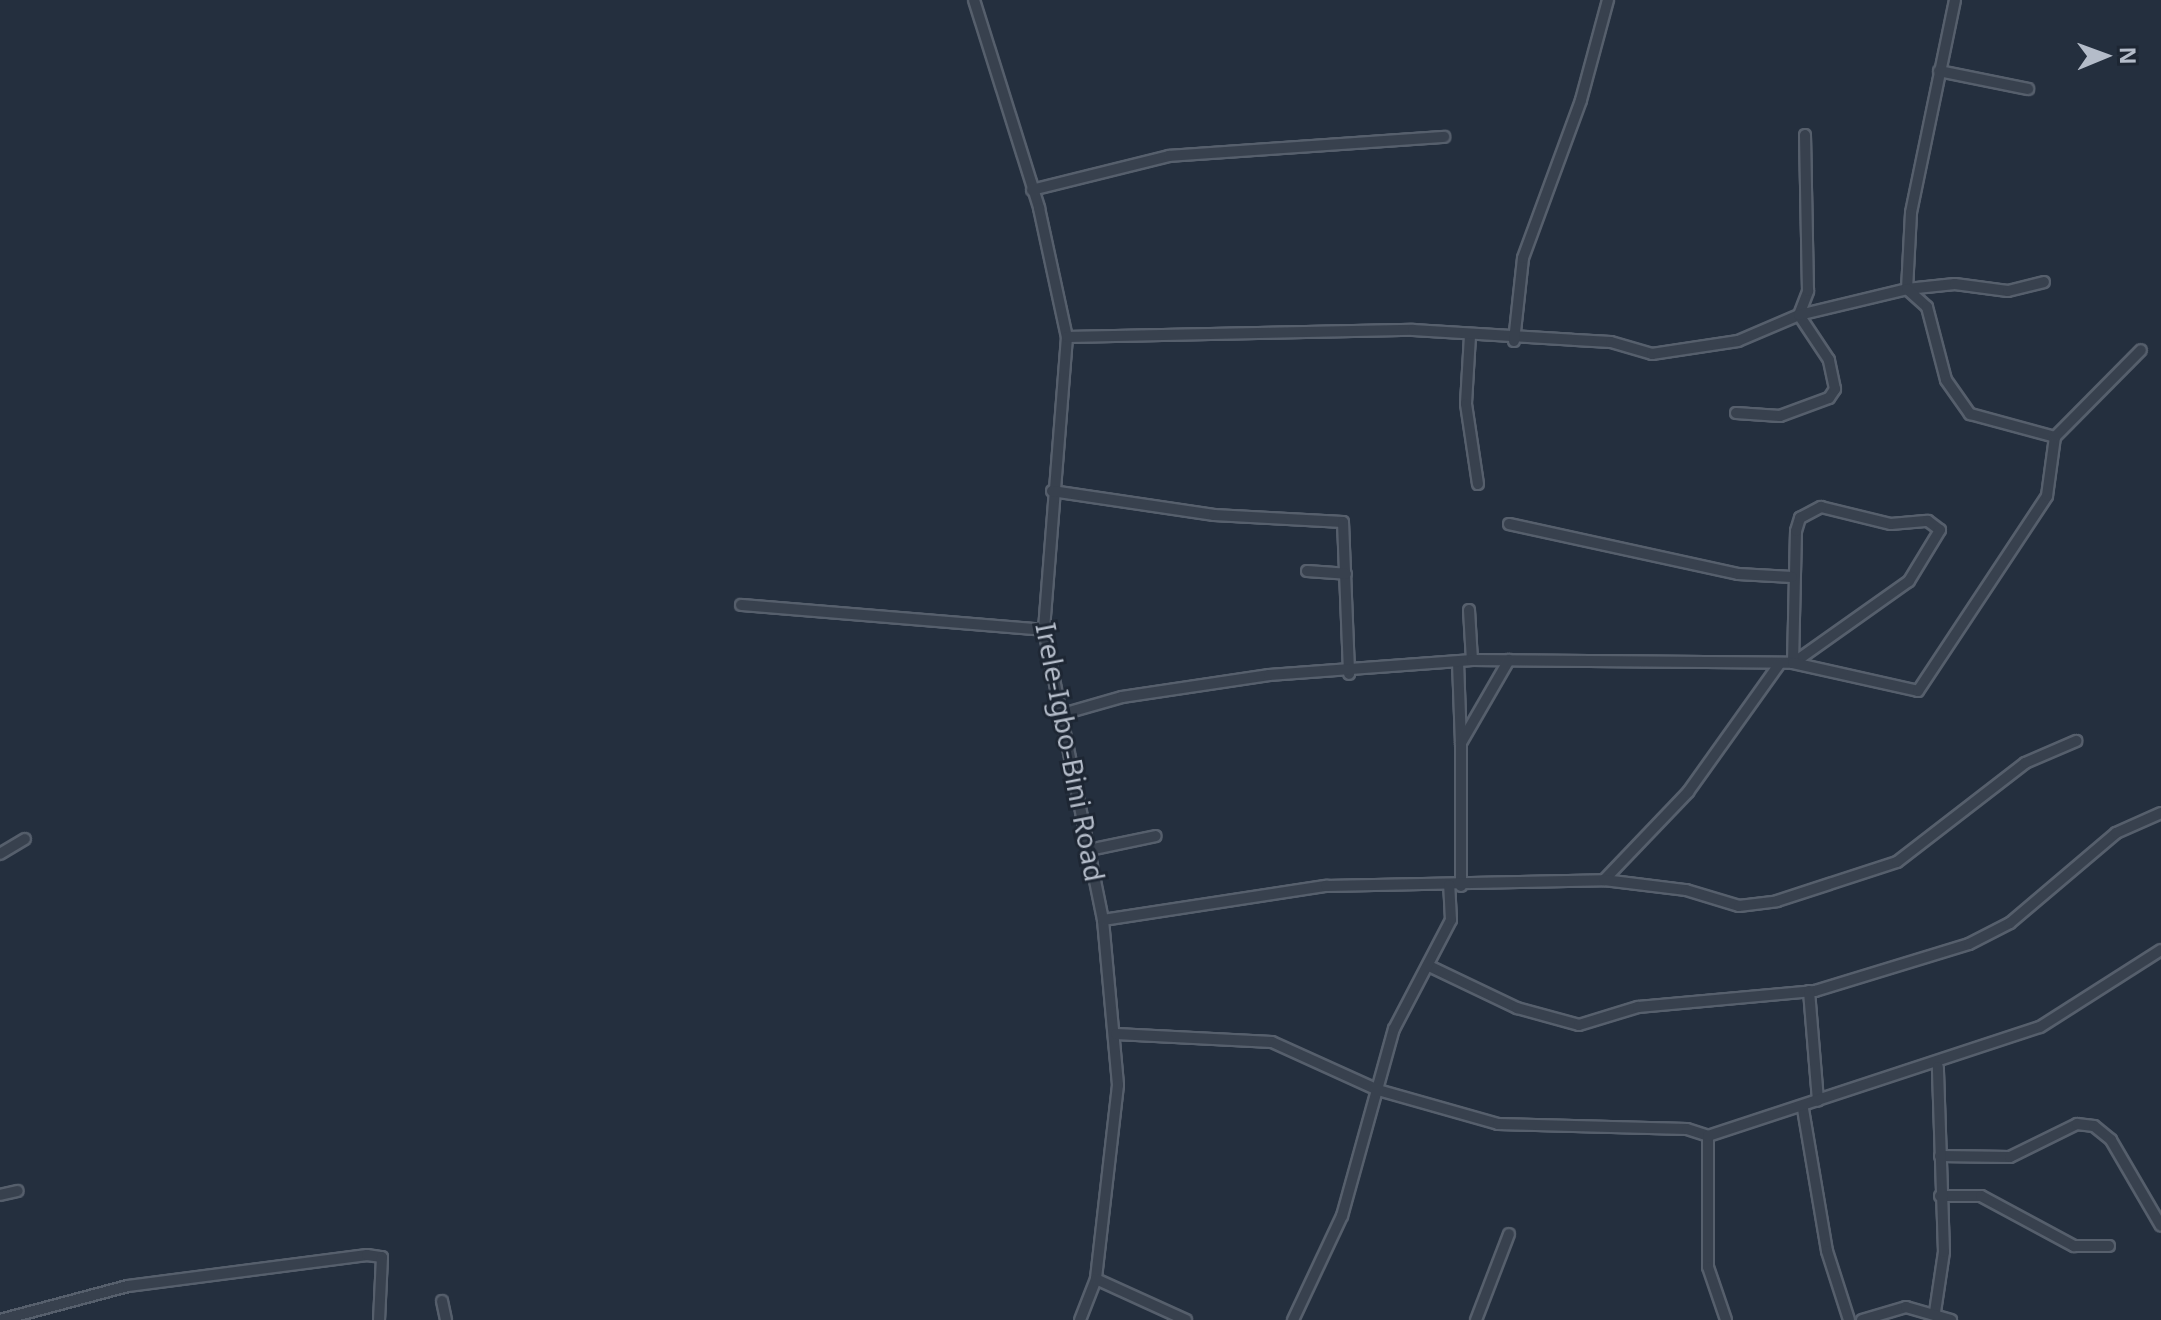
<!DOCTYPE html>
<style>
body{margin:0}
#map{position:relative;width:2161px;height:1320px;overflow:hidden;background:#242f3e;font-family:"Noto Sans",sans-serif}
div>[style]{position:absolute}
.roads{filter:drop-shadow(2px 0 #565f6c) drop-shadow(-2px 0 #565f6c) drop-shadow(0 2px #565f6c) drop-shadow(0 -2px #565f6c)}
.minor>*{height:10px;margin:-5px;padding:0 5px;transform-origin:5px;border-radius:5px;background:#38414e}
span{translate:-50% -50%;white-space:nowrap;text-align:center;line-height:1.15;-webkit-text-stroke:6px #1d2633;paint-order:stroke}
.street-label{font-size:28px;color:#b4bcc9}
.north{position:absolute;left:2065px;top:16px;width:80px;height:80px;-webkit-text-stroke:6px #1d2633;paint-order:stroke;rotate:89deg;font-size:22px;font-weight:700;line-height:32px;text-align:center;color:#b4bcc9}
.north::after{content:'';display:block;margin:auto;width:28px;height:36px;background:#b4bcc9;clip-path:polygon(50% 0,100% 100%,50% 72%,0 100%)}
</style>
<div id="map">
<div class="roads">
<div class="minor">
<i style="left:974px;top:0;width:218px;rotate:72.6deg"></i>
<i style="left:1039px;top:208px;width:132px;rotate:77.8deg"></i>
<i style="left:1067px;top:337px;width:294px;rotate:94.5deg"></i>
<i style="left:1044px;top:630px;width:296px;rotate:78.5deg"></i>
<i style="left:1103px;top:920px;width:166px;rotate:84.8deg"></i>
<i style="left:1118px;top:1085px;width:195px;rotate:96.5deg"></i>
<i style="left:1096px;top:1279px;width:44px;rotate:111.3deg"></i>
<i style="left:1955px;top:0;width:217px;rotate:101.7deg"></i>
<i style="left:1911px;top:213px;width:76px;rotate:93deg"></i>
<i style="left:1907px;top:289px;width:48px;rotate:-5.9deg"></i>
<i style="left:1955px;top:284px;width:53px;rotate:7.5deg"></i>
<i style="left:2008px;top:291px;width:37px;rotate:-14deg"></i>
<i style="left:1939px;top:71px;width:91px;rotate:11.4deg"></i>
<i style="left:1032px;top:190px;width:141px;rotate:-13.9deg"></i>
<i style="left:1169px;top:156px;width:276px;rotate:-4deg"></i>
<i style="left:1470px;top:336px;width:68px;rotate:93.4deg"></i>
<i style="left:1466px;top:404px;width:81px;rotate:81.5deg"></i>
<i style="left:1067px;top:337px;width:346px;rotate:-1.2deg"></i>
<i style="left:1413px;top:330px;width:198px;rotate:3.5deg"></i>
<i style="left:1611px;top:342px;width:43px;rotate:16.3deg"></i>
<i style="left:1652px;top:354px;width:87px;rotate:-8.6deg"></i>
<i style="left:1738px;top:341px;width:66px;rotate:-23.1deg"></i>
<i style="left:1799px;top:315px;width:26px;rotate:-69deg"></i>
<i style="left:1808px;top:291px;width:156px;rotate:-91.1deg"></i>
<i style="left:1514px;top:341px;width:83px;rotate:-83.8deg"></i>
<i style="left:1523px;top:258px;width:168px;rotate:-69.8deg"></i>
<i style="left:1581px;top:100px;width:104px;rotate:-74.9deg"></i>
<i style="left:1736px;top:413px;width:44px;rotate:3.9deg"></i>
<i style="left:1780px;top:416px;width:52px;rotate:-20.2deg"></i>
<i style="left:1829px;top:398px;width:11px;rotate:-56deg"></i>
<i style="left:1835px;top:389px;width:30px;rotate:-102deg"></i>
<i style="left:1829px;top:360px;width:54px;rotate:-123.7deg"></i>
<i style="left:1799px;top:315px;width:111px;rotate:-13.5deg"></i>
<i style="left:1907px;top:289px;width:27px;rotate:42deg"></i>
<i style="left:1927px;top:307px;width:75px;rotate:75.4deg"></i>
<i style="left:1946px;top:380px;width:42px;rotate:54.8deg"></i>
<i style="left:1970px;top:414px;width:88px;rotate:15.1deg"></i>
<i style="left:1052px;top:491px;width:164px;rotate:8.4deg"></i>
<i style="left:1214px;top:515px;width:129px;rotate:3.1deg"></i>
<i style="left:1343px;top:522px;width:152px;rotate:87.7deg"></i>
<i style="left:1821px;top:507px;width:72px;rotate:13.7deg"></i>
<i style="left:1891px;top:524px;width:37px;rotate:-5deg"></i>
<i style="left:1928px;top:521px;width:15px;rotate:37deg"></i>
<i style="left:1940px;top:530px;width:60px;rotate:121.3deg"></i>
<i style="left:1909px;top:581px;width:142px;rotate:144.7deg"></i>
<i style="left:1793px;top:663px;width:132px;rotate:-88.7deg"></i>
<i style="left:1796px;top:531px;width:14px;rotate:-73deg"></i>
<i style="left:1800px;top:518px;width:24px;rotate:-28deg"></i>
<i style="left:1509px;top:524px;width:234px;rotate:12.3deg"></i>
<i style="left:1738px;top:574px;width:54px;rotate:3.2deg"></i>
<i style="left:1307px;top:571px;width:39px;rotate:4deg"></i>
<i style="left:741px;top:605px;width:304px;rotate:4.7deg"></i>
<i style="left:1469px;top:610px;width:50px;rotate:86.6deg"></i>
<i style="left:1458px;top:662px;width:81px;rotate:87.9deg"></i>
<i style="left:1059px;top:715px;width:66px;rotate:-15.9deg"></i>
<i style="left:1122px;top:697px;width:149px;rotate:-8.5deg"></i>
<i style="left:1269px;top:675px;width:204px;rotate:-4.2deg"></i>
<i style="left:1472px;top:660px;width:321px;rotate:0.5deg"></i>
<i style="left:1793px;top:663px;width:128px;rotate:12.6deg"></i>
<i style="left:1918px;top:691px;width:234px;rotate:-56.5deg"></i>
<i style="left:2047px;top:496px;width:60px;rotate:-82.3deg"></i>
<i style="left:2055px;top:437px;width:122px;rotate:-45.3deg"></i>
<i style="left:1089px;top:850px;width:68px;rotate:-11.8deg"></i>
<i style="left:0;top:854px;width:29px;rotate:-31deg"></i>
<i style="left:1604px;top:880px;width:122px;rotate:-46.3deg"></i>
<i style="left:1688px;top:792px;width:158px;rotate:-54.5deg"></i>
<i style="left:1461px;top:886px;width:143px;rotate:-90deg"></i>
<i style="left:1461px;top:743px;width:96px;rotate:-60deg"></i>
<i style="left:1103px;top:920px;width:226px;rotate:-8.7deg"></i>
<i style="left:1326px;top:886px;width:278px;rotate:-1.2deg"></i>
<i style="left:1604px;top:880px;width:83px;rotate:7deg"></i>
<i style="left:1686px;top:890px;width:55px;rotate:16.8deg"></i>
<i style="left:1739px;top:906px;width:38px;rotate:-7deg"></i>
<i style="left:1777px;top:901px;width:126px;rotate:-18deg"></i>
<i style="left:1897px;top:862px;width:162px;rotate:-37.7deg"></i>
<i style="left:2025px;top:763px;width:56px;rotate:-23.3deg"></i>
<i style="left:1429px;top:966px;width:98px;rotate:25.5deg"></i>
<i style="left:1517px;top:1008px;width:64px;rotate:15.3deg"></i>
<i style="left:1579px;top:1025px;width:62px;rotate:-17deg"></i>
<i style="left:1638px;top:1007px;width:178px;rotate:-5.2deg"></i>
<i style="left:1815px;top:991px;width:161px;rotate:-17deg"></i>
<i style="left:1969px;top:944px;width:46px;rotate:-27.1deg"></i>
<i style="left:2010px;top:923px;width:139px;rotate:-40.3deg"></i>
<i style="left:2116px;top:833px;width:49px;rotate:-24deg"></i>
<i style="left:1809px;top:991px;width:110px;rotate:85.3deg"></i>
<i style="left:1116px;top:1034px;width:156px;rotate:2.9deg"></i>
<i style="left:1272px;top:1042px;width:116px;rotate:24.4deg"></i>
<i style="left:1378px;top:1090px;width:125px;rotate:15.8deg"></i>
<i style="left:1498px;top:1124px;width:189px;rotate:1.5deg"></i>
<i style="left:1687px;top:1129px;width:22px;rotate:18deg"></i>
<i style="left:1708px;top:1136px;width:131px;rotate:90deg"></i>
<i style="left:1708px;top:1267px;width:56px;rotate:71.2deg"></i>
<i style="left:1803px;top:1109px;width:144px;rotate:80.4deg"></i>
<i style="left:1827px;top:1251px;width:72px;rotate:72.3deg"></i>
<i style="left:1708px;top:1136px;width:349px;rotate:-18.2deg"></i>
<i style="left:2040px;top:1027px;width:143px;rotate:-32.5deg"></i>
<i style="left:1940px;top:1156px;width:70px;rotate:0.8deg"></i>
<i style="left:2010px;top:1157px;width:75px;rotate:-26.2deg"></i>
<i style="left:2077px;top:1124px;width:17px;rotate:7deg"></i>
<i style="left:2094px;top:1126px;width:22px;rotate:39deg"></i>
<i style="left:2111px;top:1140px;width:99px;rotate:59.8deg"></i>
<i style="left:0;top:1195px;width:18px;rotate:-13deg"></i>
<i style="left:1940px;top:1196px;width:41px"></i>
<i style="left:1981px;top:1196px;width:106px;rotate:28.3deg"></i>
<i style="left:2074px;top:1246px;width:35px"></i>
<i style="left:1096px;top:1279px;width:99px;rotate:24.5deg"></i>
<i style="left:442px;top:1301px;width:19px;rotate:78deg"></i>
<i style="left:1935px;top:1312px;width:61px;rotate:-81.5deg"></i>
<i style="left:1944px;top:1252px;width:185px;rotate:-91.9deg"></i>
<i style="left:0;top:1320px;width:132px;rotate:-14.9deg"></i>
<i style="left:128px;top:1286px;width:241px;rotate:-7.4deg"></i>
<i style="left:367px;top:1255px;width:15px;rotate:8deg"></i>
<i style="left:382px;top:1257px;width:63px;rotate:92.7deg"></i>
<i style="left:1293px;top:1320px;width:115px;rotate:-64.8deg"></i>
<i style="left:1342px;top:1216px;width:194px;rotate:-74.5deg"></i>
<i style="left:1394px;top:1029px;width:123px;rotate:-62.4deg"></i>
<i style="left:1451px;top:920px;width:35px;rotate:-93deg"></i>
<i style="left:1476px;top:1320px;width:92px;rotate:-69deg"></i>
<i style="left:1862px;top:1320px;width:46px;rotate:-16.5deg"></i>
<i style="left:1906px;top:1307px;width:47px;rotate:16.1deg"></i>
</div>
</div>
<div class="street-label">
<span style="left:1071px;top:752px;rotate:79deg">Irele-Igbo-Bini Road</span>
</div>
<div class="north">N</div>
</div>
